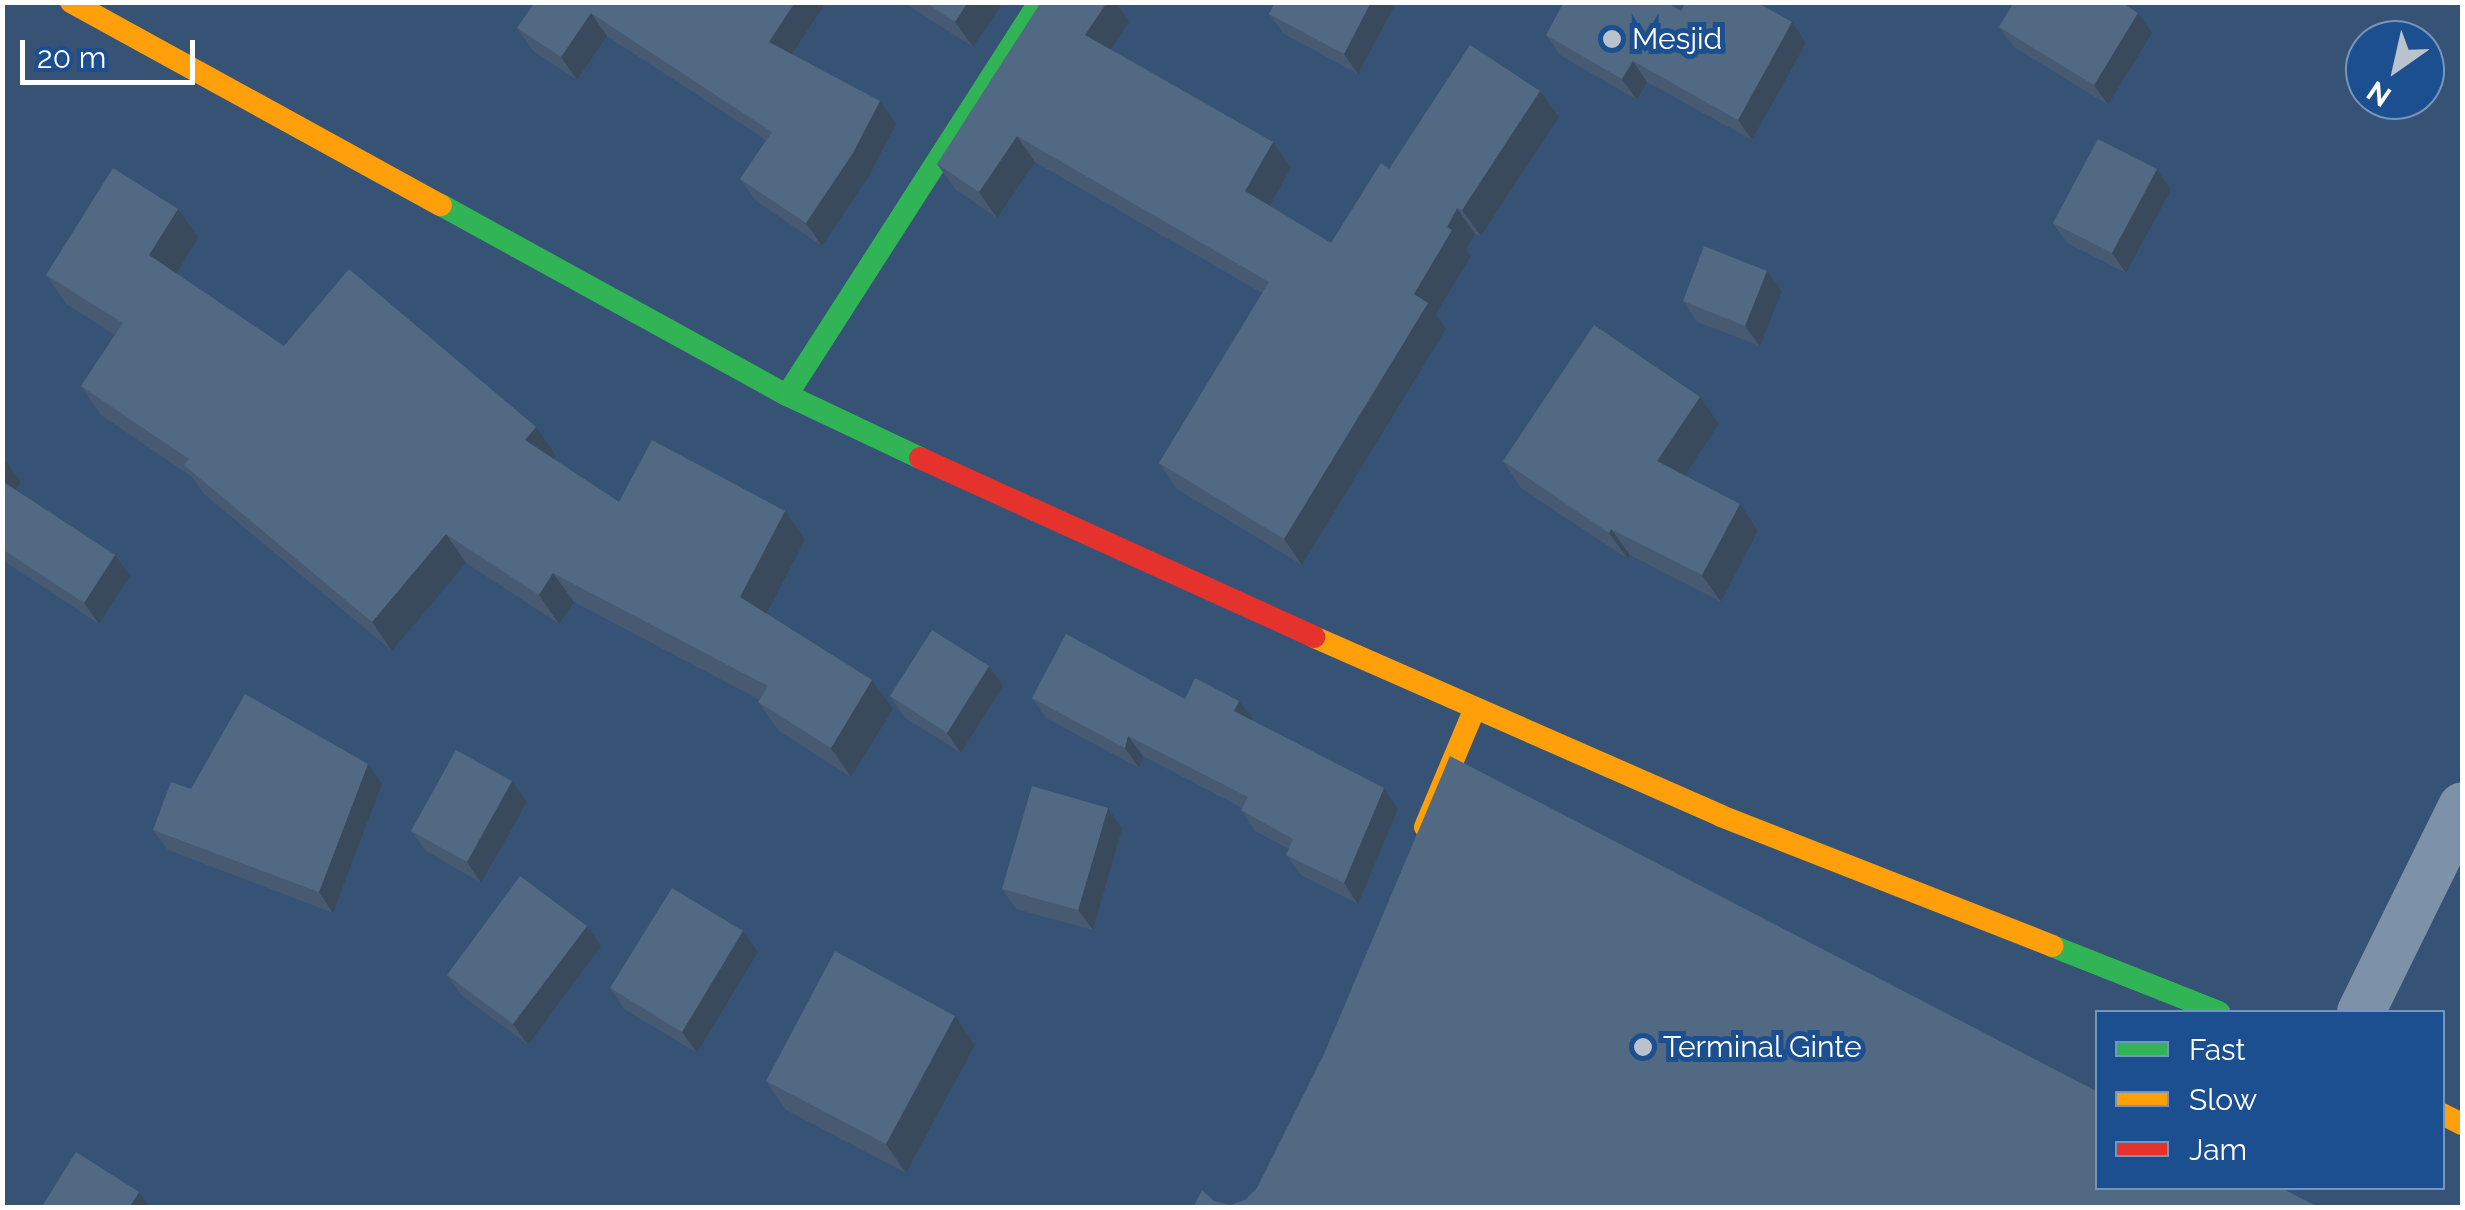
<!DOCTYPE html>
<style>
body{margin:0}
#map{position:relative;width:2465px;height:1210px;overflow:hidden;background:#365274;font-family:Raleway,sans-serif}
div>[style]{position:absolute}
.street>*{height:48px;margin:-24px;padding:0 24px;transform-origin:24px;border-radius:24px;background:#7d92a8}
.fast>*{height:22px;margin:-11px;padding:0 11px;transform-origin:11px;border-radius:11px;background:#30b455}
.slow>*{height:22px;margin:-11px;padding:0 11px;transform-origin:11px;border-radius:11px;background:#ff9f0a}
.jam>*{height:22px;margin:-11px;padding:0 11px;transform-origin:11px;border-radius:11px;background:#e5322d}
.wall>*{inset:0;background:#475a72}
.shaded-wall>*{inset:0;background:#394a5c}
.building>*{inset:0;background:#526984}
.dots>*{width:28px;height:28px;translate:-50% -50%;box-sizing:border-box;border:5px solid #1b4f8f;border-radius:50%}
span{translate:-50% -50%;white-space:nowrap;text-align:center;line-height:1.15;-webkit-text-stroke:10px #1b4f8f;paint-order:stroke}
.poi-label{font-size:30px;color:#fff}
.left{translate:0 -50%;text-align:left}
.frame{position:absolute;inset:0;border:5px solid #fff;pointer-events:none}
.legend{position:absolute;left:2095px;top:1010px;width:350px;height:180px;box-sizing:border-box;background:#1b4f8f;border:2px solid #7695bc;margin:0;padding:12px 18px;list-style:none;font-size:30px;color:#fff}
.legend li{display:flex;align-items:center;gap:20px;height:50px}
.legend b{width:50px;border:2px solid #7695bc}
.north{position:absolute;left:2345px;top:20px;width:100px;height:100px;box-sizing:border-box;background:#1b4f8f;border:2px solid #7695bc;border-radius:50%;rotate:214deg;font-size:28px;font-weight:700;line-height:40px;text-align:center;color:#fff}
.north::after{content:'';display:block;margin:auto;width:35px;height:45px;background:#b9c2ce;clip-path:polygon(50% 0,100% 100%,50% 72%,0 100%)}
.scale{position:absolute;left:20px;top:40px;width:175px;height:45px;box-sizing:border-box;border:5px solid #fff;border-top:0;padding-left:12px;font-size:30px;line-height:35px;white-space:nowrap;color:#fff;-webkit-text-stroke:8px #1b4f8f;paint-order:stroke}
</style>
<div id="map">
<div class="street">
<i style="left:2361px;top:1012px;width:229px;rotate:-63.8deg"></i>
</div>
<div class="fast">
<i style="left:441px;top:205px;width:395px;rotate:28.8deg"></i>
<i style="left:787px;top:395px;width:147px;rotate:25.3deg"></i>
<i style="left:787px;top:395px;width:467px;rotate:-57.3deg"></i>
<i style="left:2052px;top:946px;width:180px;rotate:21.6deg"></i>
</div>
<div class="slow">
<i style="left:71px;top:2px;width:422px;rotate:28.8deg"></i>
<i style="left:1314px;top:637px;width:445px;rotate:23.7deg"></i>
<i style="left:1721px;top:816px;width:356px;rotate:21.4deg"></i>
<i style="left:1425px;top:827px;width:129px;rotate:-67.2deg"></i>
<i style="left:2442px;top:1114px;width:22px;rotate:27deg"></i>
</div>
<div class="jam">
<i style="left:920px;top:458px;width:433px;rotate:24.4deg"></i>
</div>
<div class="wall">
<i style="clip-path:polygon(535px 2px,823px 7px,792px 55px,896px 124px,869px 176px,822px 246px,756px 201px,740px 179px,766px 140px,607px 36px,577px 80px,533px 51px,517px 28px)"></i>
<i style="clip-path:polygon(903px 2px,1004px 2px,973px 47px)"></i>
<i style="clip-path:polygon(1275px 2px,1396px 2px,1396px 3px,1358px 74px,1284px 34px,1269px 14px)"></i>
<i style="clip-path:polygon(1681px 11px,1806px 43px,1752px 140px,1647px 82px,1637px 100px,1560px 55px,1546px 35px)"></i>
<i style="clip-path:polygon(1129px 22px,1111px 49px,1273px 142px,1291px 168px,1269px 206px,1331px 243px,1389px 169px,1559px 117px,1481px 236px,1475px 234px,1466px 250px,1471px 256px,1436px 314px,1446px 329px,1302px 565px,1177px 489px,1159px 463px,1262px 293px,1035px 162px,997px 218px,956px 190px,937px 164px)"></i>
<i style="clip-path:polygon(1999px 27px,2152px 33px,2108px 105px,2014px 47px)"></i>
<i style="clip-path:polygon(2157px 169px,2171px 190px,2126px 273px,2067px 243px,2053px 223px)"></i>
<i style="clip-path:polygon(198px 238px,176px 273px,284px 346px,556px 456px,554px 459px,619px 502px,805px 540px,766px 614px,872px 680px,893px 709px,851px 777px,779px 731px,758px 702px,760px 700px,574px 602px,559px 624px,466px 563px,392px 651px,204px 494px,192px 477px,101px 415px,81px 386px,115px 335px,66px 304px,46px 275px)"></i>
<i style="clip-path:polygon(1767px 271px,1782px 291px,1760px 346px,1697px 322px,1683px 301px)"></i>
<i style="clip-path:polygon(1700px 397px,1719px 424px,1684px 475px,1758px 531px,1721px 602px,1630px 555px,1628px 559px,1521px 488px,1503px 461px)"></i>
<i style="clip-path:polygon(2px 460px,21px 482px,16px 490px,115px 555px,130px 576px,99px 624px,2px 560px)"></i>
<i style="clip-path:polygon(989px 666px,1003px 686px,961px 753px,904px 717px,890px 696px)"></i>
<i style="clip-path:polygon(1032px 698px,1185px 699px,1253px 721px,1384px 788px,1398px 809px,1358px 904px,1301px 875px,1286px 855px,1289px 849px,1255px 831px,1241px 810px,1242px 808px,1143px 756px,1139px 768px,1046px 718px)"></i>
<i style="clip-path:polygon(512px 781px,527px 802px,481px 883px,426px 851px,411px 831px)"></i>
<i style="clip-path:polygon(382px 784px,333px 913px,168px 850px,153px 830px,191px 789px)"></i>
<i style="clip-path:polygon(1122px 829px,1093px 930px,1016px 909px,1002px 889px)"></i>
<i style="clip-path:polygon(587px 926px,601px 946px,528px 1045px,461px 995px,447px 975px)"></i>
<i style="clip-path:polygon(758px 952px,697px 1053px,624px 1009px,610px 988px)"></i>
<i style="clip-path:polygon(955px 1016px,975px 1045px,906px 1173px,786px 1110px,766px 1081px)"></i>
</div>
<div class="shaded-wall">
<i style="clip-path:polygon(795px 2px,820px 2px,823px 7px,785px 65px,769px 42px)"></i>
<i style="clip-path:polygon(968px 2px,1004px 2px,973px 47px,955px 22px)"></i>
<i style="clip-path:polygon(1107px 2px,1115px 2px,1129px 22px,1103px 61px,1085px 35px)"></i>
<i style="clip-path:polygon(1371px 2px,1396px 3px,1358px 74px,1344px 54px)"></i>
<i style="clip-path:polygon(591px 13px,607px 36px,577px 80px,561px 57px)"></i>
<i style="clip-path:polygon(2138px 13px,2152px 33px,2108px 105px,2094px 85px)"></i>
<i style="clip-path:polygon(1792px 22px,1806px 43px,1752px 140px,1738px 120px)"></i>
<i style="clip-path:polygon(1633px 61px,1647px 82px,1637px 100px,1622px 79px)"></i>
<i style="clip-path:polygon(1540px 91px,1559px 117px,1481px 236px,1462px 210px)"></i>
<i style="clip-path:polygon(880px 101px,896px 124px,869px 176px,822px 246px,806px 223px)"></i>
<i style="clip-path:polygon(1017px 136px,1035px 162px,997px 218px,979px 192px)"></i>
<i style="clip-path:polygon(1273px 142px,1291px 168px,1263px 217px,1245px 191px)"></i>
<i style="clip-path:polygon(2157px 169px,2171px 190px,2126px 273px,2112px 253px)"></i>
<i style="clip-path:polygon(1457px 208px,1475px 234px,1466px 250px,1471px 256px,1436px 314px,1446px 329px,1302px 565px,1284px 539px,1414px 294px)"></i>
<i style="clip-path:polygon(178px 209px,198px 238px,170px 284px,149px 255px)"></i>
<i style="clip-path:polygon(1767px 271px,1782px 291px,1760px 346px,1745px 326px)"></i>
<i style="clip-path:polygon(1700px 397px,1719px 424px,1676px 488px,1657px 461px)"></i>
<i style="clip-path:polygon(536px 427px,556px 456px,545px 469px,525px 440px)"></i>
<i style="clip-path:polygon(6px 462px,21px 482px,11px 498px,2px 485px,2px 468px)"></i>
<i style="clip-path:polygon(1740px 504px,1758px 531px,1721px 602px,1702px 575px)"></i>
<i style="clip-path:polygon(785px 511px,805px 540px,760px 626px,740px 597px)"></i>
<i style="clip-path:polygon(1611px 529px,1630px 555px,1628px 559px,1609px 533px)"></i>
<i style="clip-path:polygon(446px 534px,466px 563px,392px 651px,372px 622px)"></i>
<i style="clip-path:polygon(115px 555px,130px 576px,99px 624px,84px 603px)"></i>
<i style="clip-path:polygon(553px 573px,574px 602px,559px 624px,539px 595px)"></i>
<i style="clip-path:polygon(989px 666px,1003px 686px,961px 753px,947px 733px)"></i>
<i style="clip-path:polygon(872px 680px,893px 709px,851px 777px,831px 748px)"></i>
<i style="clip-path:polygon(1239px 701px,1254px 721px,1234px 711px)"></i>
<i style="clip-path:polygon(1128px 736px,1143px 756px,1139px 768px,1125px 748px)"></i>
<i style="clip-path:polygon(368px 764px,382px 784px,333px 913px,319px 892px)"></i>
<i style="clip-path:polygon(512px 781px,527px 802px,481px 883px,467px 862px)"></i>
<i style="clip-path:polygon(1384px 788px,1398px 809px,1358px 904px,1344px 883px)"></i>
<i style="clip-path:polygon(1108px 808px,1122px 829px,1093px 930px,1078px 910px)"></i>
<i style="clip-path:polygon(587px 926px,601px 946px,528px 1045px,513px 1024px)"></i>
<i style="clip-path:polygon(743px 931px,758px 952px,697px 1053px,682px 1032px)"></i>
<i style="clip-path:polygon(955px 1016px,975px 1045px,906px 1173px,886px 1144px)"></i>
<i style="clip-path:polygon(139px 1192px,150px 1208px,129px 1208px)"></i>
</div>
<div class="building">
<i style="clip-path:polygon(535px 2px,795px 2px,769px 42px,880px 101px,853px 153px,806px 223px,740px 179px,772px 132px,591px 13px,561px 57px,517px 28px)"></i>
<i style="clip-path:polygon(925px 2px,968px 2px,955px 22px)"></i>
<i style="clip-path:polygon(1041px 2px,1107px 2px,1085px 35px,1273px 142px,1245px 191px,1331px 243px,1381px 163px,1389px 169px,1470px 45px,1540px 91px,1462px 210px,1457px 208px,1447px 227px,1452px 230px,1414px 294px,1428px 303px,1284px 539px,1159px 463px,1269px 282px,1017px 136px,979px 192px,937px 164px)"></i>
<i style="clip-path:polygon(1275px 2px,1371px 2px,1344px 54px,1269px 14px)"></i>
<i style="clip-path:polygon(1564px 2px,1666px 2px,1681px 11px,1686px 2px,1756px 2px,1792px 22px,1738px 120px,1633px 61px,1622px 79px,1546px 35px)"></i>
<i style="clip-path:polygon(2014px 2px,2121px 2px,2138px 13px,2094px 85px,1999px 27px)"></i>
<i style="clip-path:polygon(2098px 139px,2157px 169px,2112px 253px,2053px 223px)"></i>
<i style="clip-path:polygon(113px 168px,178px 209px,149px 255px,284px 346px,349px 269px,536px 427px,525px 440px,619px 502px,652px 440px,785px 511px,740px 597px,872px 680px,831px 748px,758px 702px,768px 686px,553px 573px,539px 595px,446px 534px,372px 622px,184px 465px,189px 459px,81px 386px,123px 323px,46px 275px)"></i>
<i style="clip-path:polygon(1704px 246px,1767px 271px,1745px 326px,1683px 301px)"></i>
<i style="clip-path:polygon(1594px 325px,1700px 397px,1657px 461px,1740px 504px,1702px 575px,1611px 529px,1609px 533px,1503px 461px)"></i>
<i style="clip-path:polygon(2px 481px,115px 555px,84px 603px,2px 549px)"></i>
<i style="clip-path:polygon(932px 630px,989px 666px,947px 733px,890px 696px)"></i>
<i style="clip-path:polygon(1066px 634px,1185px 699px,1195px 678px,1239px 701px,1234px 711px,1384px 788px,1344px 883px,1286px 855px,1293px 839px,1241px 810px,1248px 797px,1128px 736px,1125px 748px,1032px 698px)"></i>
<i style="clip-path:polygon(245px 694px,368px 764px,319px 892px,153px 830px,171px 782px,191px 789px)"></i>
<i style="clip-path:polygon(456px 750px,512px 781px,467px 862px,411px 831px)"></i>
<i style="clip-path:polygon(1450px 756px,2098px 1092px,2098px 1188px,2281px 1188px,2320px 1208px,1193px 1208px,1202px 1190px,1214px 1201px,1230px 1205px,1245px 1200px,1257px 1188px,1324px 1054px)"></i>
<i style="clip-path:polygon(1032px 786px,1108px 808px,1078px 910px,1002px 889px)"></i>
<i style="clip-path:polygon(520px 876px,587px 926px,513px 1024px,447px 975px)"></i>
<i style="clip-path:polygon(672px 888px,743px 931px,682px 1032px,610px 988px)"></i>
<i style="clip-path:polygon(835px 951px,955px 1016px,886px 1144px,766px 1081px)"></i>
<i style="clip-path:polygon(76px 1152px,139px 1192px,129px 1208px,41px 1208px)"></i>
</div>
<div class="dots">
<i style="left:1612px;top:39px;background:#b9c2ce"></i>
<i style="left:1643px;top:1047px;background:#b9c2ce"></i>
</div>
<div class="poi-label">
<span class="left" style="left:1632px;top:39px">Mesjid</span>
<span class="left" style="left:1663px;top:1047px">Terminal Ginte</span>
</div>
<div class="frame"></div>
<ul class="legend">
<li><b style="height:12px;background:#30b455"></b>Fast</li>
<li><b style="height:12px;background:#ff9f0a"></b>Slow</li>
<li><b style="height:12px;background:#e5322d"></b>Jam</li>
</ul>
<div class="north">N</div>
<div class="scale">20 m</div>
</div>
